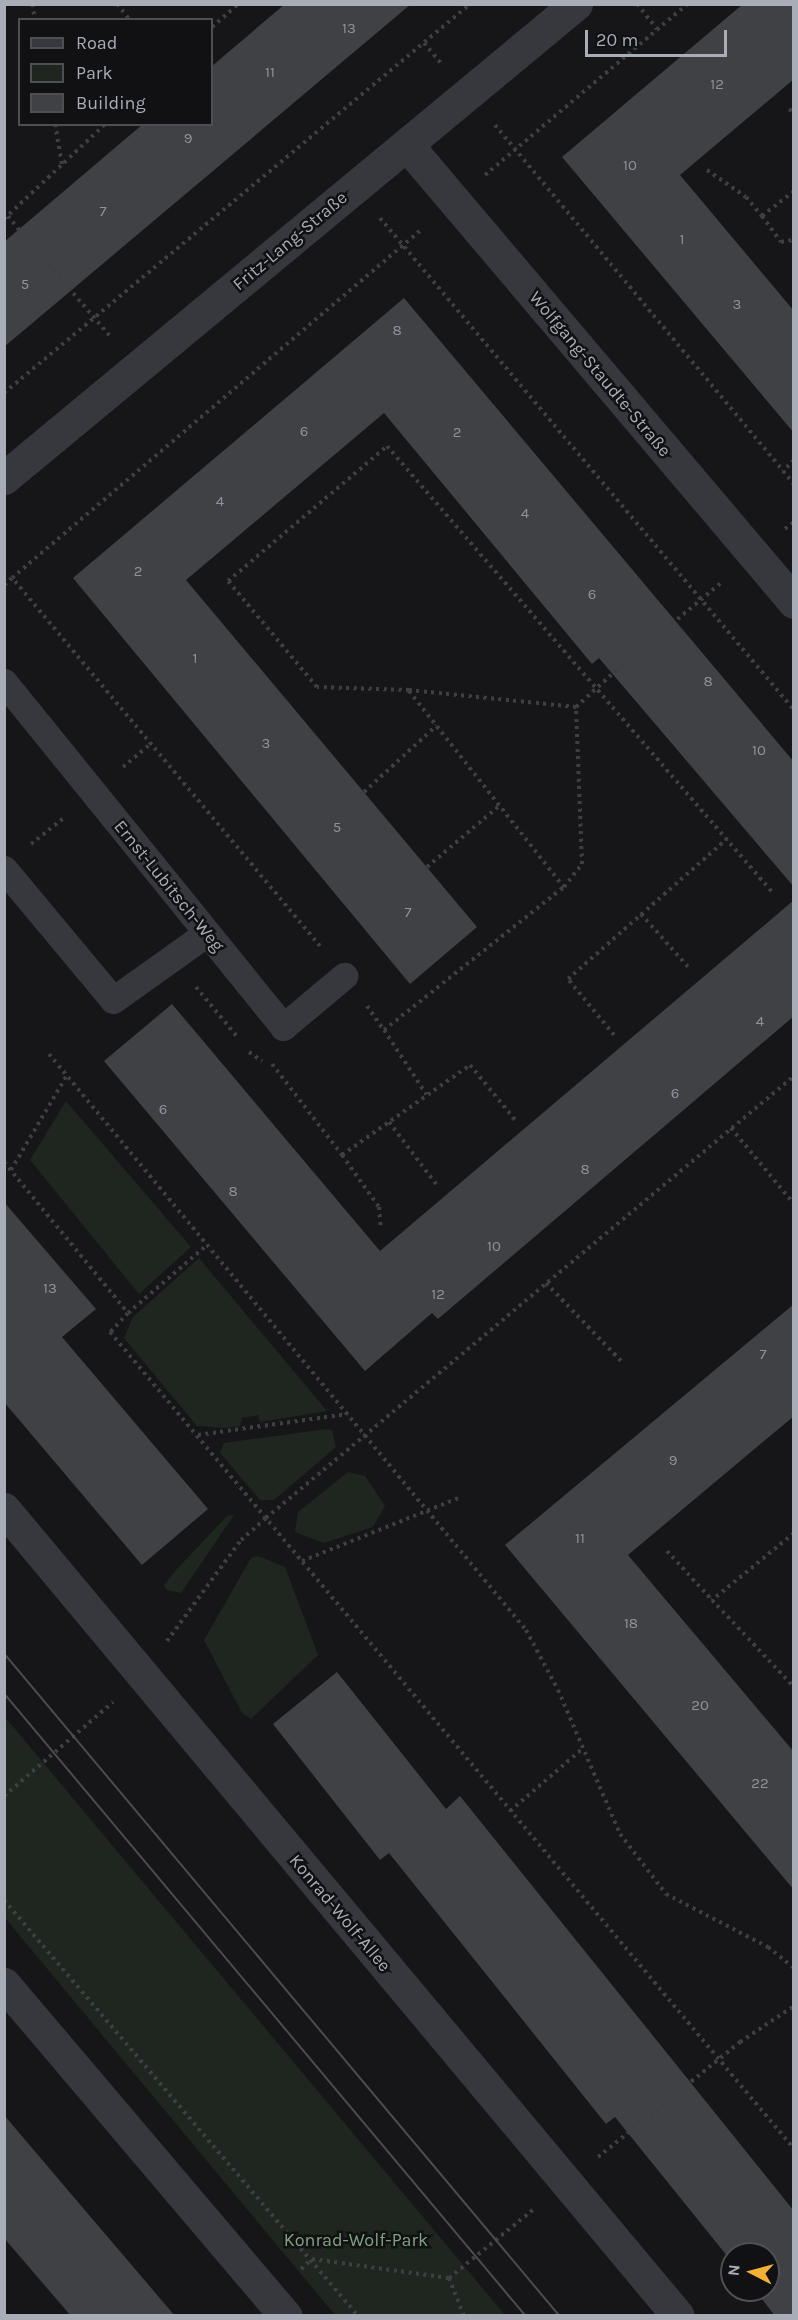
<!DOCTYPE html>
<meta charset="utf-8">
<style>
body{margin:0}
#map{position:relative;width:798px;height:2320px;overflow:hidden;background:#161618;font-family:Karla,sans-serif}
div>[style]{position:absolute}
.green>*{inset:0;background:#1e261f}
.building>*{inset:0;background:#404145}
.path>*{height:4px;margin-top:-2px;transform-origin:0;background:repeating-linear-gradient(90deg,#3d3f44 0 3px,transparent 0 7.5px)}
.service>*{height:27px;margin:-13.5px;padding:0 13.5px;transform-origin:13.5px;border-radius:13.5px;background:#37383d}
.minor>*{height:33px;margin:-16.5px;padding:0 16.5px;transform-origin:16.5px;border-radius:16.5px;background:#37383d}
.tram>*{height:1.5px;margin:-0.75px;padding:0 0.75px;transform-origin:0.75px;border-radius:0.75px;background:#4a4c52}
span{translate:-50% -50%;white-space:nowrap;text-align:center;line-height:1.15;-webkit-text-stroke:5px #111113;paint-order:stroke}
.number-label{font-size:15px;color:#8e929b}
.number-label span{-webkit-text-stroke-width:0}
.street-label{font-size:18px;color:#a8adb8}
.park-label{font-size:18px;color:#7fa381}
.frame{position:absolute;inset:0;border:6px solid #a8adb8;pointer-events:none}
.legend{position:absolute;left:18px;top:18px;width:195px;height:108px;box-sizing:border-box;background:#111113;border:2px solid #4d4f55;margin:0;padding:8px 10px;list-style:none;font-size:18px;color:#a8adb8}
.legend li{display:flex;align-items:center;gap:12px;height:30px}
.legend b{width:30px;border:2px solid #4d4f55}
.north{position:absolute;left:720px;top:2242px;width:60px;height:60px;box-sizing:border-box;background:#111113;border:2px solid #4d4f55;border-radius:50%;rotate:276deg;font-size:16px;font-weight:700;line-height:24px;text-align:center;color:#a8adb8}
.north::after{content:'';display:block;margin:auto;width:21px;height:27px;background:#f2b134;clip-path:polygon(50% 0,100% 100%,50% 72%,0 100%)}
.scale{position:absolute;left:585px;top:30px;width:142px;height:27px;box-sizing:border-box;border:3px solid #a8adb8;border-top:0;padding-left:8px;font-size:18px;line-height:21px;white-space:nowrap;color:#a8adb8;-webkit-text-stroke:4px #111113;paint-order:stroke}
</style>
<div id="map">
<div class="green">
<i style="clip-path:polygon(66px 1101px,191px 1247px,139px 1294px,30px 1160px)"></i>
<i style="clip-path:polygon(199px 1258px,327px 1411px,260px 1422px,258px 1415px,242px 1418px,240px 1426px,223px 1428px,197px 1426px,124px 1338px,133px 1317px)"></i>
<i style="clip-path:polygon(326px 1429px,332px 1430px,336px 1447px,274px 1500px,260px 1500px,220px 1453px,224px 1443px)"></i>
<i style="clip-path:polygon(348px 1472px,365px 1476px,385px 1506px,373px 1527px,324px 1543px,295px 1532px,298px 1512px)"></i>
<i style="clip-path:polygon(234px 1515px,181px 1593px,166px 1590px,164px 1585px,176px 1570px,227px 1516px)"></i>
<i style="clip-path:polygon(258px 1556px,285px 1567px,318px 1655px,251px 1719px,242px 1713px,204px 1640px,251px 1558px)"></i>
<i style="clip-path:polygon(5px 1717px,505px 2315px,335px 2315px,5px 1918px)"></i>
</div>
<div class="building">
<i style="clip-path:polygon(285px 4px,411px 4px,4px 347px,4px 242px,143px 124px,212px 124px,212px 66px)"></i>
<i style="clip-path:polygon(743px 4px,794px 4px,794px 79px,680px 175px,794px 311px,794px 433px,562px 157px)"></i>
<i style="clip-path:polygon(404px 298px,794px 762px,794px 887px,599px 658px,592px 664px,384px 413px,186px 580px,477px 927px,410px 984px,73px 578px)"></i>
<i style="clip-path:polygon(794px 900px,794px 1016px,438px 1319px,432px 1313px,365px 1371px,104px 1061px,172px 1004px,380px 1251px)"></i>
<i style="clip-path:polygon(4px 1202px,96px 1309px,62px 1337px,208px 1509px,142px 1565px,4px 1402px)"></i>
<i style="clip-path:polygon(794px 1304px,794px 1416px,628px 1555px,794px 1752px,794px 1890px,505px 1545px)"></i>
<i style="clip-path:polygon(337px 1672px,446px 1809px,460px 1796px,794px 2211px,794px 2316px,775px 2316px,755px 2290px,768px 2290px,768px 2254px,732px 2254px,732px 2262px,615px 2117px,606px 2124px,389px 1853px,380px 1860px,273px 1724px)"></i>
<i style="clip-path:polygon(4px 2115px,66px 2188px,175px 2316px,71px 2316px,4px 2238px)"></i>
</div>
<div class="path">
<i style="left:32px;top:4px;width:16px;rotate:79deg"></i>
<i style="left:117px;top:4px;width:21px;rotate:51deg"></i>
<i style="left:637px;top:4px;width:32px;rotate:51deg"></i>
<i style="left:212px;top:27px;width:35px;rotate:-41deg"></i>
<i style="left:424px;top:43px;width:26px;rotate:50deg"></i>
<i style="left:789px;top:109px;width:6px;rotate:39deg"></i>
<i style="left:55px;top:124px;width:41px;rotate:80.1deg"></i>
<i style="left:495px;top:125px;width:450px;rotate:50.2deg"></i>
<i style="left:707px;top:170px;width:47px;rotate:34.7deg"></i>
<i style="left:746px;top:197px;width:25px;rotate:50deg"></i>
<i style="left:485px;top:175px;width:265px;rotate:-40.2deg"></i>
<i style="left:794px;top:191px;width:41px;rotate:142deg"></i>
<i style="left:762px;top:216px;width:32px;rotate:54deg"></i>
<i style="left:781px;top:242px;width:13px;rotate:-9deg"></i>
<i style="left:8px;top:216px;width:33px;rotate:51deg"></i>
<i style="left:380px;top:218px;width:643px;rotate:49.92deg"></i>
<i style="left:4px;top:219px;width:139px;rotate:-43.2deg"></i>
<i style="left:44px;top:259px;width:101px;rotate:49.4deg"></i>
<i style="left:4px;top:393px;width:607px;rotate:-39.85deg"></i>
<i style="left:794px;top:460px;width:16px;rotate:135deg"></i>
<i style="left:783px;top:471px;width:17px;rotate:50deg"></i>
<i style="left:785px;top:529px;width:11px;rotate:-38deg"></i>
<i style="left:4px;top:585px;width:11px;rotate:-41deg"></i>
<i style="left:643px;top:648px;width:103px;rotate:-39.9deg"></i>
<i style="left:409px;top:691px;width:250px;rotate:51.7deg"></i>
<i style="left:576px;top:707px;width:168px;rotate:-174.2deg"></i>
<i style="left:409px;top:690px;width:92px;rotate:-178.1deg"></i>
<i style="left:317px;top:687px;width:138px;rotate:-130deg"></i>
<i style="left:228px;top:581px;width:209px;rotate:-40.3deg"></i>
<i style="left:387px;top:446px;width:591px;rotate:49.19deg"></i>
<i style="left:123px;top:767px;width:35px;rotate:-40deg"></i>
<i style="left:364px;top:792px;width:98px;rotate:-42.5deg"></i>
<i style="left:31px;top:844px;width:43px;rotate:-38.5deg"></i>
<i style="left:427px;top:867px;width:94px;rotate:-40.3deg"></i>
<i style="left:641px;top:914px;width:74px;rotate:48.3deg"></i>
<i style="left:320px;top:946px;width:480px;rotate:-129.9deg"></i>
<i style="left:12px;top:578px;width:538px;rotate:-40.41deg"></i>
<i style="left:196px;top:987px;width:67px;rotate:50.4deg"></i>
<i style="left:367px;top:1006px;width:29px;rotate:55deg"></i>
<i style="left:384px;top:1030px;width:230px;rotate:-38.5deg"></i>
<i style="left:564px;top:887px;width:29px;rotate:-52deg"></i>
<i style="left:582px;top:864px;width:157px;rotate:-92.2deg"></i>
<i style="left:576px;top:707px;width:64px;rotate:-42.5deg"></i>
<i style="left:384px;top:1030px;width:77px;rotate:56.7deg"></i>
<i style="left:614px;top:1035px;width:72px;rotate:-129.4deg"></i>
<i style="left:568px;top:979px;width:212px;rotate:-41.4deg"></i>
<i style="left:249px;top:1052px;width:16px;rotate:35deg"></i>
<i style="left:49px;top:1054px;width:748px;rotate:50.37deg"></i>
<i style="left:526px;top:1630px;width:68px;rotate:61.9deg"></i>
<i style="left:558px;top:1690px;width:157px;rotate:66.7deg"></i>
<i style="left:620px;top:1834px;width:76px;rotate:52.5deg"></i>
<i style="left:666px;top:1894px;width:115px;rotate:27.5deg"></i>
<i style="left:768px;top:1947px;width:33px;rotate:39deg"></i>
<i style="left:272px;top:1064px;width:115px;rotate:52.4deg"></i>
<i style="left:342px;top:1155px;width:156px;rotate:-35.1deg"></i>
<i style="left:470px;top:1065px;width:72px;rotate:50.6deg"></i>
<i style="left:389px;top:1122px;width:78px;rotate:52.8deg"></i>
<i style="left:731px;top:1128px;width:99px;rotate:50.3deg"></i>
<i style="left:342px;top:1155px;width:64px;rotate:54.6deg"></i>
<i style="left:379px;top:1207px;width:22px;rotate:85deg"></i>
<i style="left:4px;top:1162px;width:195px;rotate:50.6deg"></i>
<i style="left:128px;top:1313px;width:26px;rotate:133deg"></i>
<i style="left:110px;top:1332px;width:1066px;rotate:50.06deg"></i>
<i style="left:11px;top:1170px;width:110px;rotate:-59.5deg"></i>
<i style="left:546px;top:1283px;width:110px;rotate:46.1deg"></i>
<i style="left:128px;top:1313px;width:103px;rotate:-40.7deg"></i>
<i style="left:198px;top:1435px;width:151px;rotate:-8deg"></i>
<i style="left:794px;top:1533px;width:106px;rotate:140.7deg"></i>
<i style="left:712px;top:1600px;width:120px;rotate:46.7deg"></i>
<i style="left:667px;top:1551px;width:67px;rotate:47.4deg"></i>
<i style="left:302px;top:1561px;width:169px;rotate:-21.9deg"></i>
<i style="left:167px;top:1641px;width:125px;rotate:-53.8deg"></i>
<i style="left:241px;top:1540px;width:33px;rotate:-41deg"></i>
<i style="left:266px;top:1518px;width:689px;rotate:-39.93deg"></i>
<i style="left:4px;top:1796px;width:144px;rotate:-40.8deg"></i>
<i style="left:510px;top:1811px;width:94px;rotate:-40.7deg"></i>
<i style="left:4px;top:1900px;width:546px;rotate:49.6deg"></i>
<i style="left:598px;top:2157px;width:183px;rotate:-39deg"></i>
<i style="left:740px;top:2042px;width:65px;rotate:-33.7deg"></i>
<i style="left:301px;top:2269px;width:15px;rotate:-42deg"></i>
<i style="left:312px;top:2259px;width:138px;rotate:7.9deg"></i>
<i style="left:449px;top:2278px;width:41px;rotate:68.5deg"></i>
<i style="left:449px;top:2278px;width:109px;rotate:-39.1deg"></i>
</div>
<div class="service">
<i style="left:4px;top:682px;width:444px;rotate:51deg"></i>
<i style="left:283px;top:1027px;width:80px;rotate:-39.9deg"></i>
<i style="left:4px;top:869px;width:170px;rotate:50.2deg"></i>
<i style="left:113px;top:1000px;width:115px;rotate:-35.5deg"></i>
</div>
<div class="minor">
<i style="left:407px;top:145px;width:599px;rotate:49.74deg"></i>
<i style="left:4px;top:478px;width:743px;rotate:-39.65deg"></i>
<i style="left:4px;top:1509px;width:1051px;rotate:50.13deg"></i>
<i style="left:4px;top:1984px;width:436px;rotate:49.7deg"></i>
</div>
<div class="tram">
<i style="left:4px;top:1653px;width:865px;rotate:50.02deg"></i>
<i style="left:4px;top:1693px;width:813px;rotate:50.04deg"></i>
</div>
<div class="number-label">
<span style="left:349px;top:29px">13</span>
<span style="left:270px;top:73px">11</span>
<span style="left:717px;top:85px">12</span>
<span style="left:188px;top:139px">9</span>
<span style="left:630px;top:166px">10</span>
<span style="left:103px;top:212px">7</span>
<span style="left:682px;top:240px">1</span>
<span style="left:25px;top:285px">5</span>
<span style="left:737px;top:305px">3</span>
<span style="left:397px;top:331px">8</span>
<span style="left:304px;top:432px">6</span>
<span style="left:457px;top:433px">2</span>
<span style="left:220px;top:502px">4</span>
<span style="left:525px;top:514px">4</span>
<span style="left:138px;top:572px">2</span>
<span style="left:592px;top:595px">6</span>
<span style="left:195px;top:659px">1</span>
<span style="left:708px;top:682px">8</span>
<span style="left:266px;top:744px">3</span>
<span style="left:759px;top:751px">10</span>
<span style="left:337px;top:828px">5</span>
<span style="left:408px;top:913px">7</span>
<span style="left:760px;top:1022px">4</span>
<span style="left:675px;top:1094px">6</span>
<span style="left:163px;top:1110px">6</span>
<span style="left:585px;top:1170px">8</span>
<span style="left:233px;top:1192px">8</span>
<span style="left:494px;top:1247px">10</span>
<span style="left:50px;top:1289px">13</span>
<span style="left:438px;top:1295px">12</span>
<span style="left:763px;top:1355px">7</span>
<span style="left:673px;top:1461px">9</span>
<span style="left:580px;top:1539px">11</span>
<span style="left:631px;top:1624px">18</span>
<span style="left:700px;top:1706px">20</span>
<span style="left:760px;top:1784px">22</span>
</div>
<div class="street-label">
<span style="left:290px;top:241px;rotate:-40deg">Fritz-Lang-Straße</span>
<span style="left:600px;top:374px;rotate:50deg">Wolfgang-Staudte-Straße</span>
<span style="left:169px;top:886px;rotate:51deg">Ernst-Lubitsch-Weg</span>
<span style="left:340px;top:1913px;rotate:50deg">Konrad-Wolf-Allee</span>
</div>
<div class="park-label">
<span style="left:356px;top:2240px">Konrad-Wolf-Park</span>
</div>
<div class="frame"></div>
<ul class="legend">
<li><b style="height:8px;background:#37383d"></b>Road</li>
<li><b style="height:16px;background:#1e261f"></b>Park</li>
<li><b style="height:16px;background:#404145"></b>Building</li>
</ul>
<div class="north">N</div>
<div class="scale">20 m</div>
</div>
